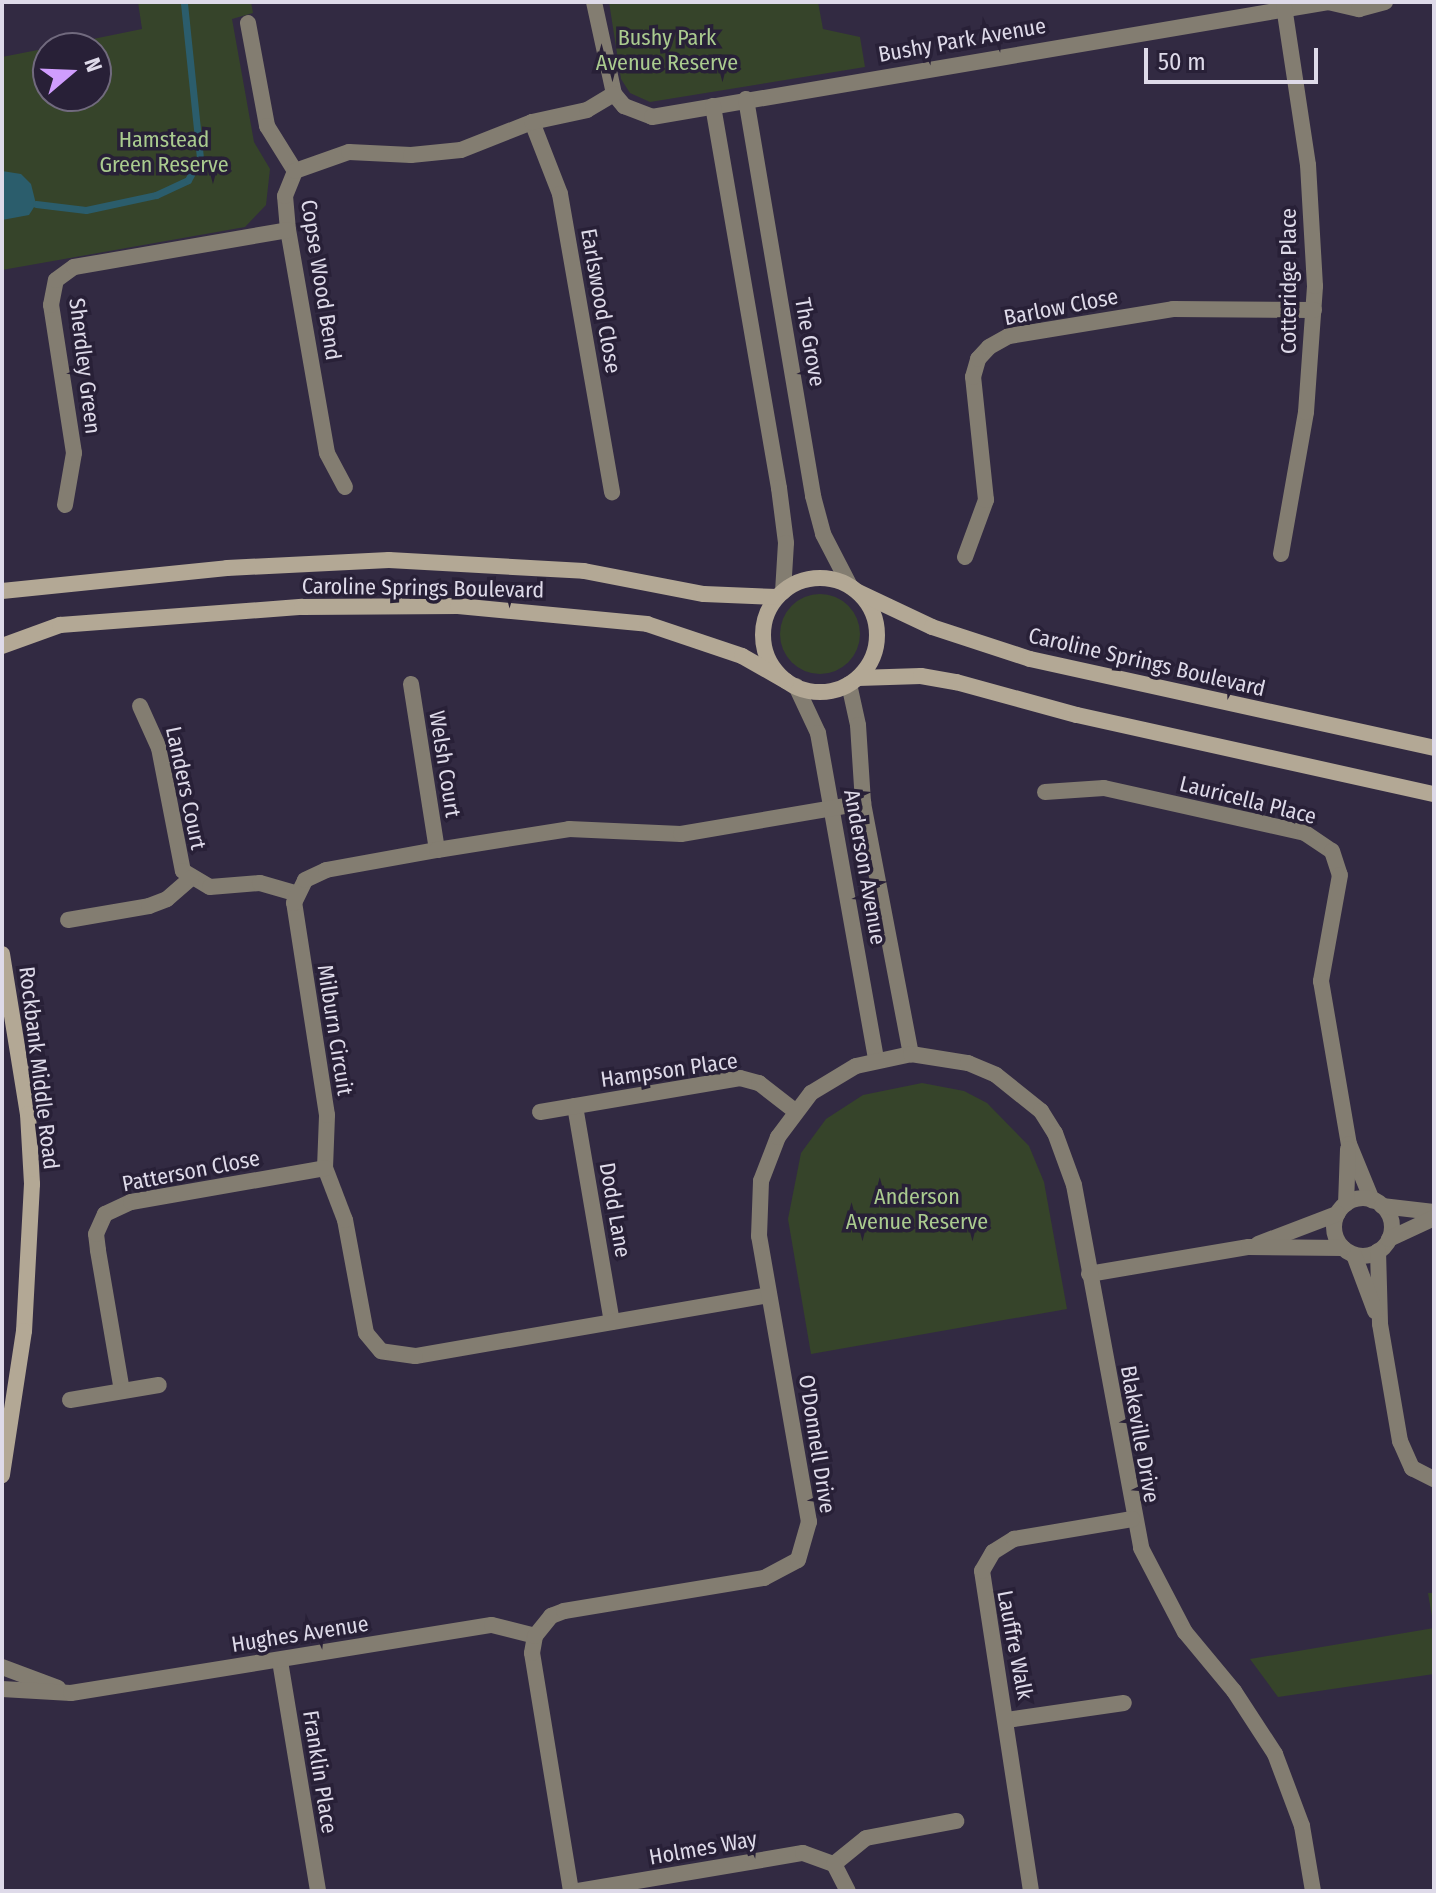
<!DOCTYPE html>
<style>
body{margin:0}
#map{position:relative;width:1436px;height:1893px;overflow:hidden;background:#322a42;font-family:"Fira Sans Condensed",sans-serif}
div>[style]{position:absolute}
.green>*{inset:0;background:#36442a}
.round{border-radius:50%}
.water>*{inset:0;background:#2b5d6c}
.stream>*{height:7px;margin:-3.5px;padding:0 3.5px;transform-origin:3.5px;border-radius:3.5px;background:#2b5d6c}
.street>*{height:16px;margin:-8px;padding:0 8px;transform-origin:8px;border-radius:8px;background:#837d71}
.street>.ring{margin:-8px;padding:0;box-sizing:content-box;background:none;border:16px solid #837d71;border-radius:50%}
.secondary>*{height:16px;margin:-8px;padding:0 8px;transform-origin:8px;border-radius:8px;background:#b3a895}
.secondary>.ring{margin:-8px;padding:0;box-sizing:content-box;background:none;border:16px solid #b3a895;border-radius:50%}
span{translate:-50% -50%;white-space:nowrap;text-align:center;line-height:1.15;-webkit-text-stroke:7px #282037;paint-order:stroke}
.park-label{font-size:22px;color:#aacb8f}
.street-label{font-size:22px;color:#dedae9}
.frame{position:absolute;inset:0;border:4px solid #dedae9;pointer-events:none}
.north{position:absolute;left:32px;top:32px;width:80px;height:80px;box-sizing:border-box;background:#282037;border:2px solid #716a7e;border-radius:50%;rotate:71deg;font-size:22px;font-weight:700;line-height:32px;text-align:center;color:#dedae9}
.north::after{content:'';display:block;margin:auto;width:28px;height:36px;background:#d09dfe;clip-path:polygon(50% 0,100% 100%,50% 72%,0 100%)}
.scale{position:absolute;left:1144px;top:48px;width:174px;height:36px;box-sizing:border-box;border:4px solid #dedae9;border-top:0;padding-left:10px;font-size:24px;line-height:28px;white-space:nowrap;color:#dedae9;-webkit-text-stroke:6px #282037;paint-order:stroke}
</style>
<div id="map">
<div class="green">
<i style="clip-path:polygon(138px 2px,251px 2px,253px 13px,232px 19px,254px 142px,270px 169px,266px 205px,245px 227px,2px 270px,2px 57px,48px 48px,48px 96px,96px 96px,96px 48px,49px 48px,142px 29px)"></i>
<i style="clip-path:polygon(609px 2px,818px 2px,823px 29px,860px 37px,865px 67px,650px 102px,630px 93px,621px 79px)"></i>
<i class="round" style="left:780px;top:594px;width:80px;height:80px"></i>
<i style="clip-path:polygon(922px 1083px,964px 1091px,987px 1103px,1029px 1146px,1044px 1182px,1067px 1309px,811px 1354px,788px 1219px,801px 1153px,826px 1119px,863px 1095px)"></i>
<i style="clip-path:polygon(1428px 1593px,1434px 1593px,1434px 1674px,1278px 1697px,1250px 1659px,1434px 1628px)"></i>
</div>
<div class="water">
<i style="clip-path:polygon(2px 171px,21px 174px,31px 184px,36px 204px,29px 215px,2px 220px)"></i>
</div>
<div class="stream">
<i style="left:36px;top:204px;width:50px;rotate:6.8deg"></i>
<i style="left:86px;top:210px;width:72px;rotate:-12.1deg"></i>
<i style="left:156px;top:195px;width:35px;rotate:-25deg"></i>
<i style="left:188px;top:180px;width:25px;rotate:-61deg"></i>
<i style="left:200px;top:158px;width:157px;rotate:-95.9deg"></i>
</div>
<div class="street">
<i style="left:594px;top:2px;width:94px;rotate:77.7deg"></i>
<i style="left:614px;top:94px;width:16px;rotate:50deg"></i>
<i style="left:624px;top:106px;width:30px;rotate:21deg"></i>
<i style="left:652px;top:117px;width:686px;rotate:-9.65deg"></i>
<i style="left:1328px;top:2px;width:32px;rotate:13deg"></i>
<i style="left:1359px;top:9px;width:27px;rotate:-15deg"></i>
<i style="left:248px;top:23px;width:105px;rotate:79.5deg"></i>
<i style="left:267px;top:126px;width:53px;rotate:58.1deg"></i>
<i style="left:746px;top:99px;width:403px;rotate:80.4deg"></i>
<i style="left:813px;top:496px;width:39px;rotate:75deg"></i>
<i style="left:823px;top:534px;width:59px;rotate:62.6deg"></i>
<i style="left:713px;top:106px;width:388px;rotate:80.2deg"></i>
<i style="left:779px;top:488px;width:55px;rotate:82.7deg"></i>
<i style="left:786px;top:543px;width:49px;rotate:93.5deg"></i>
<i style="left:532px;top:122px;width:77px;rotate:68.7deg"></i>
<i style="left:560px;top:194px;width:303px;rotate:80.1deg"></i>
<i style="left:345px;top:487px;width:38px;rotate:-118deg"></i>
<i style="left:327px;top:453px;width:226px;rotate:-99.9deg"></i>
<i style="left:288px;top:230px;width:34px;rotate:-95deg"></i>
<i style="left:285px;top:196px;width:27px;rotate:-68deg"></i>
<i style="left:295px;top:171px;width:57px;rotate:-19.4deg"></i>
<i style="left:349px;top:152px;width:62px;rotate:2.8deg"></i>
<i style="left:411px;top:155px;width:50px;rotate:-5.7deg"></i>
<i style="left:461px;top:150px;width:76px;rotate:-21.5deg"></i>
<i style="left:532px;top:122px;width:56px;rotate:-12.3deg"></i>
<i style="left:587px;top:110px;width:31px;rotate:-31deg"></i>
<i style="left:65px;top:505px;width:53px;rotate:-80.2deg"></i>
<i style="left:74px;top:453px;width:150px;rotate:-98.8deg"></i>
<i style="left:51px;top:305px;width:25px;rotate:-79deg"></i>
<i style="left:56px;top:280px;width:22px;rotate:-36deg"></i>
<i style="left:74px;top:267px;width:217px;rotate:-9.8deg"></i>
<i style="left:1281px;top:554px;width:144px;rotate:-80deg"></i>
<i style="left:1306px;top:412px;width:126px;rotate:-85.9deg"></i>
<i style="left:1315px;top:286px;width:121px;rotate:-93.3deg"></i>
<i style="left:1308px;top:165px;width:160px;rotate:-98.6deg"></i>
<i style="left:965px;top:557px;width:61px;rotate:-69.8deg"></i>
<i style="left:986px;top:500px;width:124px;rotate:-96deg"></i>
<i style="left:973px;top:377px;width:19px;rotate:-74deg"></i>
<i style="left:978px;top:359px;width:16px;rotate:-47deg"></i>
<i style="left:989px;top:347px;width:23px;rotate:-29deg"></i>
<i style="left:1009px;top:336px;width:166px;rotate:-9.3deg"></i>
<i style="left:1173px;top:309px;width:141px;rotate:0.4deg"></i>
<i style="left:411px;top:684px;width:168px;rotate:81.1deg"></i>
<i style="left:849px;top:684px;width:42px;rotate:77.6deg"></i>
<i style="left:858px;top:725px;width:78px;rotate:86.3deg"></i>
<i style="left:863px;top:803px;width:256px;rotate:79.2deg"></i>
<i style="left:796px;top:686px;width:52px;rotate:64.9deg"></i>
<i style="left:818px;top:733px;width:331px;rotate:79.9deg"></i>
<i style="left:140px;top:706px;width:46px;rotate:65.7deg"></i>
<i style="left:159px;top:748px;width:125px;rotate:79deg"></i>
<i style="left:183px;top:871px;width:31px;rotate:31deg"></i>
<i style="left:210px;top:887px;width:50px;rotate:-4.6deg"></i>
<i style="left:260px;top:883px;width:37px;rotate:16deg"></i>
<i style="left:1045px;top:792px;width:59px;rotate:-3.9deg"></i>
<i style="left:1104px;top:788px;width:206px;rotate:12.6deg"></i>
<i style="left:1305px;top:833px;width:32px;rotate:34deg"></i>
<i style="left:1332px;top:851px;width:25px;rotate:72deg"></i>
<i style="left:1340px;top:875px;width:108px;rotate:100.2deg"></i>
<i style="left:1321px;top:981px;width:165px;rotate:80.3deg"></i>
<i style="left:1349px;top:1144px;width:61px;rotate:67.7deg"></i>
<i style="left:68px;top:920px;width:82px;rotate:-9.8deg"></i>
<i style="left:149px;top:906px;width:19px;rotate:-21deg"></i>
<i style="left:167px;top:899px;width:32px;rotate:-41deg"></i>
<i style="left:575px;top:1106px;width:219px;rotate:80.3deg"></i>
<i style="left:540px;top:1112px;width:203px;rotate:-9.6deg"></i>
<i style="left:740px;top:1078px;width:20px;rotate:15deg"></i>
<i style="left:759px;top:1083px;width:46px;rotate:37.9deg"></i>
<i class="ring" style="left:1334px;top:1198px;width:42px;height:42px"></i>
<i style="left:1346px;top:1204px;width:55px;rotate:-87.9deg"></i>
<i style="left:1382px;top:1206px;width:52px;rotate:6.6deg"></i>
<i style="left:1389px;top:1239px;width:50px;rotate:-25deg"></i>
<i style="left:1258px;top:1244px;width:85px;rotate:-20.8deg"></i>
<i style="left:1378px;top:1251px;width:73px;rotate:88.4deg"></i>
<i style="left:1380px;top:1324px;width:119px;rotate:80.3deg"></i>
<i style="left:1400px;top:1441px;width:30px;rotate:66deg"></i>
<i style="left:1412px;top:1468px;width:25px;rotate:27deg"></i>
<i style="left:1354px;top:1255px;width:60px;rotate:69.4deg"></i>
<i style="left:1089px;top:1274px;width:162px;rotate:-9.6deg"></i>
<i style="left:1249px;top:1247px;width:94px;rotate:0.6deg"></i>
<i style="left:769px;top:1295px;width:359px;rotate:170.2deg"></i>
<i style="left:415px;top:1356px;width:34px;rotate:-172deg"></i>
<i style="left:381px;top:1351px;width:23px;rotate:-130deg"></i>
<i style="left:366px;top:1333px;width:115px;rotate:-100.5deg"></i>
<i style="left:345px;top:1220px;width:56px;rotate:-111deg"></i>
<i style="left:325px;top:1168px;width:53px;rotate:-87.8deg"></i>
<i style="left:327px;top:1115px;width:215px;rotate:-98.8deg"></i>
<i style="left:294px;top:903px;width:25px;rotate:-64deg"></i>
<i style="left:305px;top:880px;width:23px;rotate:-25deg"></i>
<i style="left:326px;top:870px;width:113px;rotate:-10.2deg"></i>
<i style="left:437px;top:850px;width:134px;rotate:-9deg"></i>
<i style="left:569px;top:829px;width:112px;rotate:2.6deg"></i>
<i style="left:681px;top:834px;width:185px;rotate:-9.7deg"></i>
<i style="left:122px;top:1391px;width:143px;rotate:-99.7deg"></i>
<i style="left:98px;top:1250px;width:16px;rotate:-97deg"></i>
<i style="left:96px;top:1234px;width:22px;rotate:-66deg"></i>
<i style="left:105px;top:1214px;width:29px;rotate:-25deg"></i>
<i style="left:131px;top:1202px;width:197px;rotate:-9.9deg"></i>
<i style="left:70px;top:1400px;width:90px;rotate:-9.6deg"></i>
<i style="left:280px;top:1661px;width:233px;rotate:80.6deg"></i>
<i style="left:2px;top:1667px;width:60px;rotate:20.6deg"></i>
<i style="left:2px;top:1689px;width:69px;rotate:3.3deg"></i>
<i style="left:71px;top:1693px;width:426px;rotate:-9.2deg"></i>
<i style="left:492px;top:1625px;width:44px;rotate:14.3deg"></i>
<i style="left:1007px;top:1720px;width:118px;rotate:-8.3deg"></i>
<i style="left:834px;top:1864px;width:41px;rotate:-39.1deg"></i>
<i style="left:866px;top:1838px;width:92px;rotate:-10.7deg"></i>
<i style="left:571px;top:1891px;width:241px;rotate:-99.3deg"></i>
<i style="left:532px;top:1653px;width:17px;rotate:-80deg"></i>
<i style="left:535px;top:1636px;width:26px;rotate:-51deg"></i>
<i style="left:551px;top:1616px;width:14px;rotate:-21deg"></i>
<i style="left:564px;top:1611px;width:203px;rotate:-9.4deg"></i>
<i style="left:764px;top:1578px;width:38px;rotate:-28deg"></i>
<i style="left:798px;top:1560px;width:40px;rotate:-74deg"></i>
<i style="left:809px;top:1522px;width:290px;rotate:-99.9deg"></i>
<i style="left:759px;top:1236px;width:55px;rotate:-87.9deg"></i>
<i style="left:761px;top:1181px;width:47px;rotate:-68.9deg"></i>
<i style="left:778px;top:1137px;width:55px;rotate:-53.1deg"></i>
<i style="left:811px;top:1093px;width:52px;rotate:-31deg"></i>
<i style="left:856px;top:1066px;width:56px;rotate:-12.3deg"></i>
<i style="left:911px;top:1054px;width:58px;rotate:9deg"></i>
<i style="left:968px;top:1063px;width:30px;rotate:23deg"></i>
<i style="left:996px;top:1075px;width:58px;rotate:38.7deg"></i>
<i style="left:1041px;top:1111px;width:26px;rotate:58deg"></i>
<i style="left:1055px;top:1133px;width:55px;rotate:69.9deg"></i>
<i style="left:1074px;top:1185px;width:369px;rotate:79.5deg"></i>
<i style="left:1141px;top:1548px;width:95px;rotate:62.4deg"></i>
<i style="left:1185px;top:1632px;width:77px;rotate:50.3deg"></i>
<i style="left:1234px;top:1691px;width:75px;rotate:56.9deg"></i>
<i style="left:1275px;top:1754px;width:77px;rotate:69.4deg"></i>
<i style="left:1302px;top:1826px;width:66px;rotate:80.4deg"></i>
<i style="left:578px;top:1891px;width:228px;rotate:-9.6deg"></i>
<i style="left:803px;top:1853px;width:33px;rotate:20deg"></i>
<i style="left:834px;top:1864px;width:30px;rotate:63deg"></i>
<i style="left:1031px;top:1891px;width:324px;rotate:-98.7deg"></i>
<i style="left:982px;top:1571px;width:22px;rotate:-60deg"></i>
<i style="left:993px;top:1552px;width:25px;rotate:-32deg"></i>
<i style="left:1014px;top:1539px;width:120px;rotate:-9.6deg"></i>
</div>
<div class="secondary">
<i class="ring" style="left:763px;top:578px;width:98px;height:98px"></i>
<i style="left:2px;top:591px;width:226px;rotate:-5.8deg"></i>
<i style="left:227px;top:568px;width:162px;rotate:-2.8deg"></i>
<i style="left:389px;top:560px;width:195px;rotate:3.2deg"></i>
<i style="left:584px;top:571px;width:122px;rotate:10.9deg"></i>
<i style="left:704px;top:594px;width:73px;rotate:2.4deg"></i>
<i style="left:858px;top:592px;width:82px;rotate:25.3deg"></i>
<i style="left:932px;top:627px;width:103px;rotate:18.1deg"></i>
<i style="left:1030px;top:659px;width:414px;rotate:12.4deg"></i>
<i style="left:2px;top:646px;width:62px;rotate:-19.9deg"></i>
<i style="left:60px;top:625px;width:243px;rotate:-4.3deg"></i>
<i style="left:302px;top:607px;width:156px;rotate:-0.4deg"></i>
<i style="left:458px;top:606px;width:190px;rotate:5.4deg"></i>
<i style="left:647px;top:624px;width:100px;rotate:18.6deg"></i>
<i style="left:742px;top:656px;width:51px;rotate:29.6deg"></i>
<i style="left:858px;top:678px;width:63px;rotate:-1.8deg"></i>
<i style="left:921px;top:676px;width:36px;rotate:10deg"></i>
<i style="left:956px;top:682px;width:125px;rotate:15.3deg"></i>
<i style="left:1077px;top:715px;width:366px;rotate:12.5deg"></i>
<i style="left:2px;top:954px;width:162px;rotate:80.8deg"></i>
<i style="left:28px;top:1114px;width:70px;rotate:86.7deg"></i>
<i style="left:32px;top:1184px;width:147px;rotate:93.1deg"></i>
<i style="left:24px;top:1331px;width:146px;rotate:98.7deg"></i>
</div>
<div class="park-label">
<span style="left:667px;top:50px">Bushy Park<br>Avenue Reserve</span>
<span style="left:164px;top:152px">Hamstead<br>Green Reserve</span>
<span style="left:917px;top:1209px">Anderson<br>Avenue Reserve</span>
</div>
<div class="street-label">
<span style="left:962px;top:40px;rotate:-10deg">Bushy Park Avenue</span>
<span style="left:321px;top:280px;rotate:81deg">Copse Wood Bend</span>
<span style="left:1289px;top:281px;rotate:-90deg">Cotteridge Place</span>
<span style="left:601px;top:301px;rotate:80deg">Earlswood Close</span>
<span style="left:1061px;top:307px;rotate:-11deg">Barlow Close</span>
<span style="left:810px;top:342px;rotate:80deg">The Grove</span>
<span style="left:85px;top:366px;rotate:83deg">Sherdley Green</span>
<span style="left:423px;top:588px;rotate:1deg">Caroline Springs Boulevard</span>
<span style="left:1147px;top:662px;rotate:13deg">Caroline Springs Boulevard</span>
<span style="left:445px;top:764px;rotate:81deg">Welsh Court</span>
<span style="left:186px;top:788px;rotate:78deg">Landers Court</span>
<span style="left:1248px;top:800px;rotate:14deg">Lauricella Place</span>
<span style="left:865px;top:867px;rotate:80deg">Anderson Avenue</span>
<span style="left:335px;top:1030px;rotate:81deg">Milburn Circuit</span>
<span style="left:39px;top:1068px;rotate:83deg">Rockbank Middle Road</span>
<span style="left:669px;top:1070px;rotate:-8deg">Hampson Place</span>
<span style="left:191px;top:1171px;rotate:-11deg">Patterson Close</span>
<span style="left:615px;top:1210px;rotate:80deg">Dodd Lane</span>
<span style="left:1140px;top:1434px;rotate:80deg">Blakeville Drive</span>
<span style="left:817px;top:1444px;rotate:81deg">O'Donnell Drive</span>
<span style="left:300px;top:1634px;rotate:-9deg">Hughes Avenue</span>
<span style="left:1015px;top:1645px;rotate:79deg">Lauffre Walk</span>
<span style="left:320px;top:1772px;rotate:81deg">Franklin Place</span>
<span style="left:703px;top:1848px;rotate:-10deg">Holmes Way</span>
</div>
<div class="frame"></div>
<div class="north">N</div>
<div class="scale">50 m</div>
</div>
